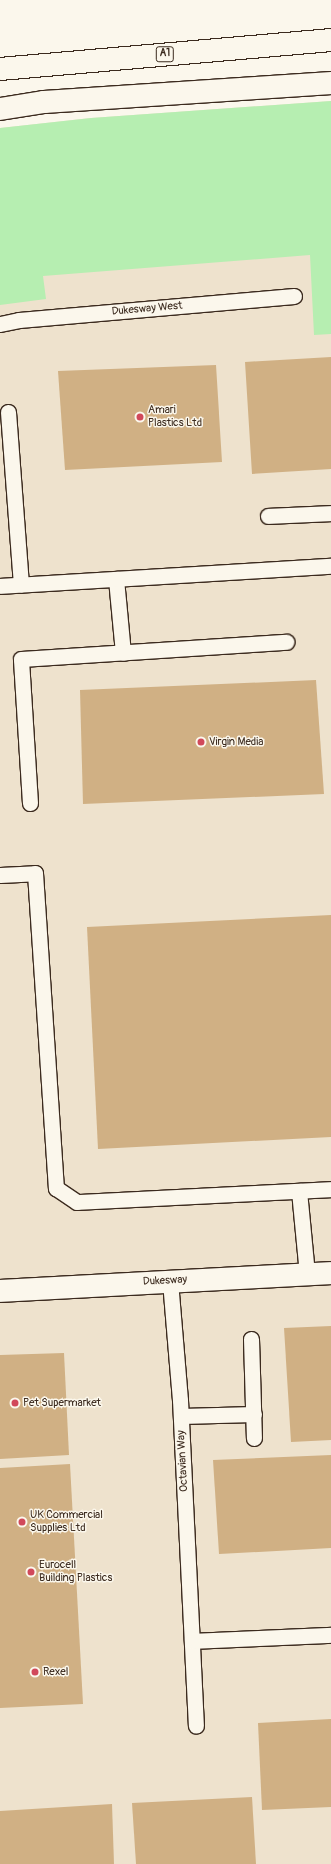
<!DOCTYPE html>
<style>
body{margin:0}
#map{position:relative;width:331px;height:1864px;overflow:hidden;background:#fbf7ec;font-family:Pangolin,sans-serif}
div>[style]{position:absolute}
.built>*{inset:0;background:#eee2cd}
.green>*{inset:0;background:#b6eeb1}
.building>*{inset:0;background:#d0b084}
.roads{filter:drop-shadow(1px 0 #3b2a1e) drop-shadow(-1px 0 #3b2a1e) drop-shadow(0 1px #3b2a1e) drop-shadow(0 -1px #3b2a1e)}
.lane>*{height:15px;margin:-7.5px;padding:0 7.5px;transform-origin:7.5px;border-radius:7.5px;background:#fbf7ec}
.secondary>*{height:22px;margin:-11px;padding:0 11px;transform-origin:11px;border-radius:11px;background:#fbf7ec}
.highway>*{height:22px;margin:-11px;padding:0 11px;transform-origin:11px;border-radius:11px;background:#fbf7ec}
.dots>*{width:11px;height:11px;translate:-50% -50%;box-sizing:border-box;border:2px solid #fbf7ec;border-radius:50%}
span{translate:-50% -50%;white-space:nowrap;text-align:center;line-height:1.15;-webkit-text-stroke:3px #fbf7ec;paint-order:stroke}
.shield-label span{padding:1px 3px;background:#fbf7ec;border:1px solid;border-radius:3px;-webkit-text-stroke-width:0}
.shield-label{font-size:10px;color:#3b2a1e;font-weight:700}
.street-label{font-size:11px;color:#3b2a1e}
.poi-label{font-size:11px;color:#3b2a1e}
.left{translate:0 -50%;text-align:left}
</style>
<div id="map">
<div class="built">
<i style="clip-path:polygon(331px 101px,331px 1864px,0 1864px,0 128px,91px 118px)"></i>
</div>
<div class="green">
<i style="clip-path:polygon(331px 101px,331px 334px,314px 335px,310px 255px,43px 276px,46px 299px,0 305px,0 128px,91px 118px)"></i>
</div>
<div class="building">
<i style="clip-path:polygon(331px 357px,331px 469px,252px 474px,245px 362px)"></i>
<i style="clip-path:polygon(216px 365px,222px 462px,65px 470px,58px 371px)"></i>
<i style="clip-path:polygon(316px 680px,324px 794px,83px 804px,80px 690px)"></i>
<i style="clip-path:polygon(331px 915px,331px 1137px,98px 1149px,87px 927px)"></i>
<i style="clip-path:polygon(331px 1326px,331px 1440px,291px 1442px,284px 1328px)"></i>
<i style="clip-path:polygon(64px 1353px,69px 1455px,0 1459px,0 1355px)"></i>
<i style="clip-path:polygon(331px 1455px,331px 1548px,219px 1554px,213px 1460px)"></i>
<i style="clip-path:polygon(70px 1464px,83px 1704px,0 1708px,0 1468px)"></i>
<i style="clip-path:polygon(331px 1719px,331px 1807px,262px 1810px,258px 1723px)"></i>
<i style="clip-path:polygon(252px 1797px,256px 1864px,136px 1864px,132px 1803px)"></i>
<i style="clip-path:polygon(112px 1804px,114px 1864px,0 1864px,0 1811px)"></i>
</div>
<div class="roads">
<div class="lane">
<i style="left:0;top:324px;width:19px;rotate:-12deg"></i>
<i style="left:19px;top:320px;width:276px;rotate:-5deg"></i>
<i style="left:8px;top:412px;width:173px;rotate:85.7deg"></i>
<i style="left:268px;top:516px;width:63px;rotate:-2.7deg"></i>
<i style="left:116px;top:579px;width:74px;rotate:84.6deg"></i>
<i style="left:0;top:586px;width:332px;rotate:-3.5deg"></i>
<i style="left:30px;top:803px;width:144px;rotate:-93.6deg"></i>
<i style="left:21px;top:659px;width:266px;rotate:-3.7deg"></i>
<i style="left:0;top:875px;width:35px;rotate:-3deg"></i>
<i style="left:35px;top:873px;width:316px;rotate:86.2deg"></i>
<i style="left:56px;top:1188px;width:25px;rotate:34deg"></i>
<i style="left:77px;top:1202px;width:254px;rotate:-2.9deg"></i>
<i style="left:299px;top:1191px;width:83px;rotate:84.5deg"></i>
<i style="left:170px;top:1281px;width:119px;rotate:85.2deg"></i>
<i style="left:180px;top:1400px;width:326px;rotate:87.2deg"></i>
<i style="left:251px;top:1339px;width:99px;rotate:88.3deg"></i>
<i style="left:181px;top:1416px;width:73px;rotate:-1.6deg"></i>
<i style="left:192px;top:1641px;width:139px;rotate:-2.5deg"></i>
</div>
<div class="secondary">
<i style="left:0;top:1291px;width:331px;rotate:-3.1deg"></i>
</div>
<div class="highway">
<i style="left:0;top:69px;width:332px;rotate:-5deg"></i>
<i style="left:0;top:109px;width:45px;rotate:-9deg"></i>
<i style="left:44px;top:102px;width:288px;rotate:-3.8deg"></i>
</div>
</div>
<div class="dots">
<i style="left:140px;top:417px;background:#d1495b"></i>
<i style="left:201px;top:742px;background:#d1495b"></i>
<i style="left:15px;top:1403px;background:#d1495b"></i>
<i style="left:22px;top:1522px;background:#d1495b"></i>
<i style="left:31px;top:1572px;background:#d1495b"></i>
<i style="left:35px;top:1672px;background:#d1495b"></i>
</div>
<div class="shield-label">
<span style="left:165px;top:54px">A1</span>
</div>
<div class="street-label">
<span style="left:147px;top:309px;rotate:-5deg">Dukesway West</span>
<span style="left:165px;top:1281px;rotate:-3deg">Dukesway</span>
<span style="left:183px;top:1461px;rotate:-93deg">Octavian Way</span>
</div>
<div class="poi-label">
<span class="left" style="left:148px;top:417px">Amari<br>Plastics Ltd</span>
<span class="left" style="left:209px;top:742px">Virgin Media</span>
<span class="left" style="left:23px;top:1403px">Pet Supermarket</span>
<span class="left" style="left:30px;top:1522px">UK Commercial<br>Supplies Ltd</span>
<span class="left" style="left:39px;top:1572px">Eurocell<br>Building Plastics</span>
<span class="left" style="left:43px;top:1672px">Rexel</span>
</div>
</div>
